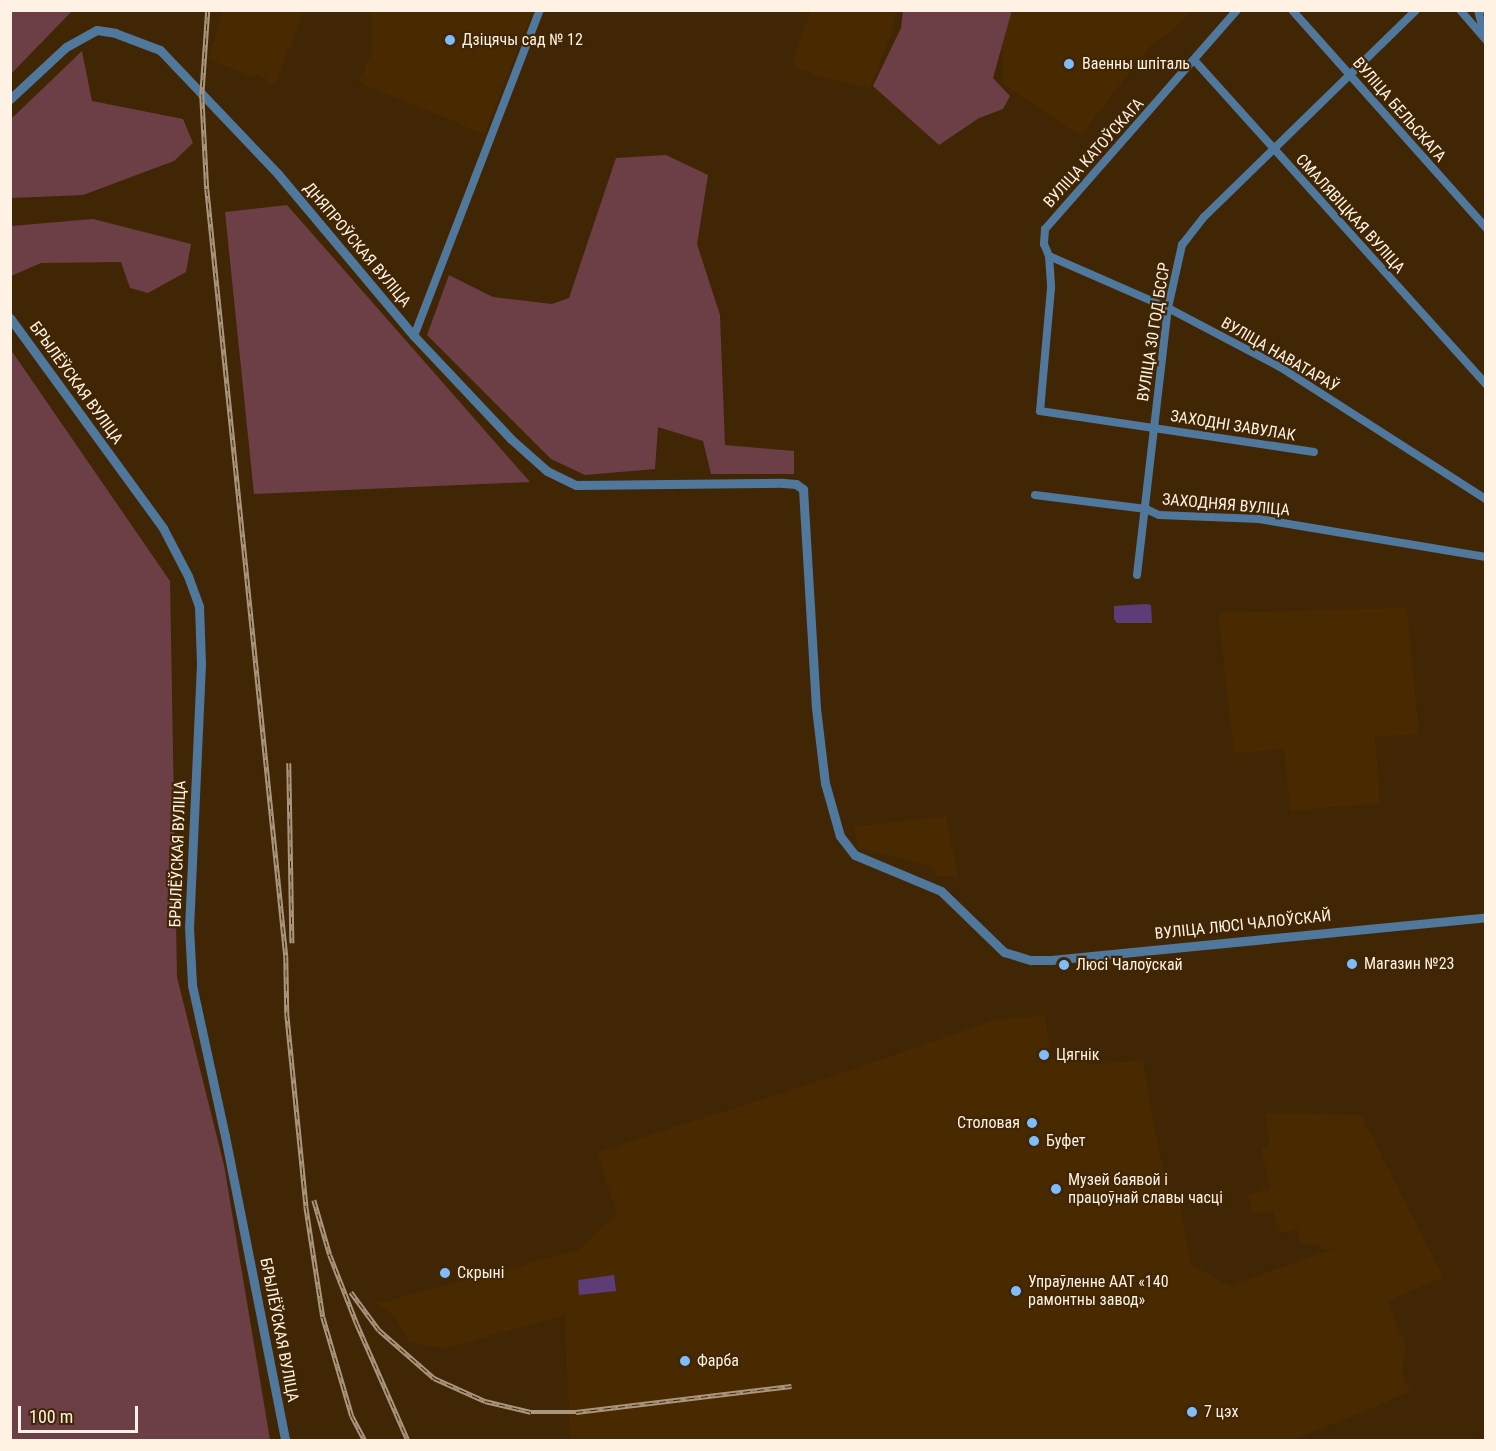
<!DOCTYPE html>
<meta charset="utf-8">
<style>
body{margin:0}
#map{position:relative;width:1496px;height:1451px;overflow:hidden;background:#402604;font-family:"Roboto Condensed",sans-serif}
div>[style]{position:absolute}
.built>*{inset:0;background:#492a00}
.green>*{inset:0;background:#6c3e46}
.water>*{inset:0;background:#5e3c78}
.minor>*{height:8px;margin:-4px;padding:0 4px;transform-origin:4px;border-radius:4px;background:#50779c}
.tertiary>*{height:9px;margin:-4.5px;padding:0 4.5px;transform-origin:4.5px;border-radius:4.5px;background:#50779c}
.rail>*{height:4.5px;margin-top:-2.25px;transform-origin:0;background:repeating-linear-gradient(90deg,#402604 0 7px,#aa967f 0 14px);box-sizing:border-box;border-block:2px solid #aa967f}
.dots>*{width:16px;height:16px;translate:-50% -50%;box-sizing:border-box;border:3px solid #402604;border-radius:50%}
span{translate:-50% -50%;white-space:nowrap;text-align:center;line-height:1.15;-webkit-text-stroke:4.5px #402604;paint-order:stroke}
.poi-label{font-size:16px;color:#fff1e3}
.left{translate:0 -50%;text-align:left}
.right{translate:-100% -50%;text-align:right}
.street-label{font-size:16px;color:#fff1e3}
.frame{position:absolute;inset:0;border:12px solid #fff1e3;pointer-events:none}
.scale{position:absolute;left:18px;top:1406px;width:120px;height:27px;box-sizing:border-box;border:3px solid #fff1e3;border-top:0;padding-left:8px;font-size:18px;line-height:21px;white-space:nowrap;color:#fff1e3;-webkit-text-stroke:4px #402604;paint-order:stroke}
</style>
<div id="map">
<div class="built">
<i style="clip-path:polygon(223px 11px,304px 11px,274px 86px,266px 83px,267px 79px,256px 74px,253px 77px,209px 59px)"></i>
<i style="clip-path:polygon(372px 11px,533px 11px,484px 134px,358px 82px,372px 54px)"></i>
<i style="clip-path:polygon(811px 11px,896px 11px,892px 32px,870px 88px,817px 76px,806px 70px,797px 70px,793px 57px)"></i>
<i style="clip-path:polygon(996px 11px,1191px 11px,1173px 31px,1151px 45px,1080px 136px,1003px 84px,1002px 21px)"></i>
<i style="clip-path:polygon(1407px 608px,1419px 734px,1375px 737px,1380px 803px,1290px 811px,1284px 749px,1234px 753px,1218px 613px)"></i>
<i style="clip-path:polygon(946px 816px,958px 876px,936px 876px,932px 867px,859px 848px,853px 827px)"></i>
<i style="clip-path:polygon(1045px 1015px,1051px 1059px,1085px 1056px,1087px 1065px,1143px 1060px,1153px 1121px,1169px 1194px,1177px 1193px,1191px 1264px,1229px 1286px,1344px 1245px,1323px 1250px,1318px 1243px,1302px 1245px,1296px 1228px,1281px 1234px,1273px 1211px,1253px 1214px,1248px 1195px,1270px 1188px,1261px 1149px,1270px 1146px,1265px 1113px,1361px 1115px,1443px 1277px,1387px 1301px,1406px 1348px,1402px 1372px,1410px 1392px,1294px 1440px,570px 1440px,565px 1315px,445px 1348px,409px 1342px,394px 1315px,376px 1304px,577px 1251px,617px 1214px,597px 1152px,813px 1083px,996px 1020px)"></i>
</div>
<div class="green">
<i style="clip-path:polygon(11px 10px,72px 11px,11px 74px,10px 11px)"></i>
<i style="clip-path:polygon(1012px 10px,993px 78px,1010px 96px,1003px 109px,979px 118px,939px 145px,873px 86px,901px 28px,903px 11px)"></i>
<i style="clip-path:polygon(82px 51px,92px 101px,183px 119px,193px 143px,174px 161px,83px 195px,11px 198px,11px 119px)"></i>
<i style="clip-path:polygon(666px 155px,708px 175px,697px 244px,720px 315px,725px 445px,794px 451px,794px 474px,711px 474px,703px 441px,658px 427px,655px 469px,585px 475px,551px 459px,427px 335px,449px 275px,493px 297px,552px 304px,569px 298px,616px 158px)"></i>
<i style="clip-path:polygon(287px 205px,530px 482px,254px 494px,225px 212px)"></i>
<i style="clip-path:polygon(93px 219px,191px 244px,186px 272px,148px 293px,130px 288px,121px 262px,41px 263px,11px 276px,11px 226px)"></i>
<i style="clip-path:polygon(11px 350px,170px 581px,177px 977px,224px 1165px,270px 1440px,11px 1440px)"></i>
</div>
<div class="water">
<i style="clip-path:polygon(1146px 604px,1151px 605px,1152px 623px,1117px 623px,1114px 619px,1114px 606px)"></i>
<i style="clip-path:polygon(614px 1275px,616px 1291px,579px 1295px,578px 1280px)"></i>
</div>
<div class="minor">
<i style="left:1237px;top:10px;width:291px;rotate:131.2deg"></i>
<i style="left:1045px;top:229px;width:15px;rotate:94deg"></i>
<i style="left:1044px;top:244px;width:13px;rotate:67deg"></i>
<i style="left:1049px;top:256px;width:32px;rotate:86deg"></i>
<i style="left:1051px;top:288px;width:123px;rotate:95.1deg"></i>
<i style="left:1040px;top:411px;width:277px;rotate:8.5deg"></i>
<i style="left:1292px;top:10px;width:292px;rotate:48.3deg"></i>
<i style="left:1460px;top:10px;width:40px;rotate:49deg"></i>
<i style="left:1478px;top:10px;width:29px;rotate:76deg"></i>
<i style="left:1485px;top:10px;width:1px;rotate:45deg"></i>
<i style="left:1195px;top:61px;width:435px;rotate:48deg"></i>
<i style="left:1049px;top:256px;width:130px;rotate:23.6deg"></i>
<i style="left:1168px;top:308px;width:127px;rotate:27.8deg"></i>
<i style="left:1280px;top:367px;width:245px;rotate:32.7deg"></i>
<i style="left:414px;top:336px;width:350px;rotate:-68.9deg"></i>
<i style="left:1035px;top:495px;width:112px;rotate:7.2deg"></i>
<i style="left:1146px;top:509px;width:14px;rotate:25deg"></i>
<i style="left:1159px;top:515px;width:100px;rotate:2.3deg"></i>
<i style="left:1259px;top:519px;width:230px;rotate:9.5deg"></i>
<i style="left:1137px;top:575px;width:269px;rotate:-83.4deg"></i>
<i style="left:1168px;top:308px;width:65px;rotate:-77.5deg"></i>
<i style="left:1182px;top:245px;width:36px;rotate:-52deg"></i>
<i style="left:1204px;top:217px;width:296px;rotate:-44.3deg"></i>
</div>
<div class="tertiary">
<i style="left:10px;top:99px;width:76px;rotate:-42.9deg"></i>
<i style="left:66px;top:47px;width:35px;rotate:-29deg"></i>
<i style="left:97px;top:30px;width:18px;rotate:9deg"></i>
<i style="left:115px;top:33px;width:48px;rotate:20.7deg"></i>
<i style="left:160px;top:50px;width:171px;rotate:46.4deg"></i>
<i style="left:278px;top:174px;width:212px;rotate:50deg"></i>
<i style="left:414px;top:336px;width:141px;rotate:46.7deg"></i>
<i style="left:511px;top:439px;width:48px;rotate:41.6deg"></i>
<i style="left:547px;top:471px;width:32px;rotate:26deg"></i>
<i style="left:576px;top:485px;width:207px;rotate:-0.6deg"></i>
<i style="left:783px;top:483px;width:13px;rotate:4deg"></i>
<i style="left:796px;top:484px;width:9px;rotate:36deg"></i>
<i style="left:803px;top:489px;width:219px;rotate:86.6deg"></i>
<i style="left:816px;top:708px;width:76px;rotate:83.2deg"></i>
<i style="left:825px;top:783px;width:55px;rotate:74.2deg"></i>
<i style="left:840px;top:836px;width:24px;rotate:52deg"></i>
<i style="left:855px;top:855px;width:93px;rotate:22.7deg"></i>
<i style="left:941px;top:891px;width:88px;rotate:44.1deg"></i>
<i style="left:1004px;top:952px;width:28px;rotate:17deg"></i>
<i style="left:1031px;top:960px;width:20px"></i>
<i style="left:1051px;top:960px;width:437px;rotate:-5.6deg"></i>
<i style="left:10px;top:318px;width:260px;rotate:53.9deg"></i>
<i style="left:163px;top:528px;width:54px;rotate:62.5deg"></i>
<i style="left:188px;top:576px;width:32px;rotate:70deg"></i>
<i style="left:199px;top:606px;width:58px;rotate:88deg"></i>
<i style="left:201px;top:664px;width:263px;rotate:92.6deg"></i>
<i style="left:189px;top:927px;width:58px;rotate:87deg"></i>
<i style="left:192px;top:985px;width:155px;rotate:77.7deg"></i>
<i style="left:225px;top:1136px;width:310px;rotate:78.8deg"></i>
</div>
<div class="rail">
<i style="left:208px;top:10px;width:85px;rotate:94deg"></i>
<i style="left:202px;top:95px;width:94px;rotate:87deg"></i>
<i style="left:207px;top:189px;width:771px;rotate:84.12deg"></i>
<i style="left:286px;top:956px;width:58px;rotate:89deg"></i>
<i style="left:287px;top:1014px;width:193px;rotate:84.3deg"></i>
<i style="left:306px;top:1206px;width:112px;rotate:81.3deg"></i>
<i style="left:323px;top:1317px;width:103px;rotate:73.7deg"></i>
<i style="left:352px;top:1416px;width:27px;rotate:62deg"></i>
<i style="left:289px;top:763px;width:180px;rotate:89deg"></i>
<i style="left:314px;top:1200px;width:57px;rotate:73.8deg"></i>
<i style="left:330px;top:1255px;width:74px;rotate:68.6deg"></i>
<i style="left:357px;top:1324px;width:127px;rotate:66.3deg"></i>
<i style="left:351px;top:1292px;width:47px;rotate:53.6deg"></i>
<i style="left:379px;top:1330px;width:73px;rotate:41.1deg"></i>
<i style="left:434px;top:1378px;width:56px;rotate:24.3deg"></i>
<i style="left:485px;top:1401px;width:47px;rotate:13.4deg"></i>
<i style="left:531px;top:1412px;width:45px"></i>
<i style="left:576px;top:1412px;width:217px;rotate:-6.9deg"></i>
</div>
<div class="dots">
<i style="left:450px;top:40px;background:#7fbdfa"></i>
<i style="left:1069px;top:64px;background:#7fbdfa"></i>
<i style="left:1352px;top:964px;background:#7fbdfa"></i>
<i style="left:1064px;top:965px;background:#7fbdfa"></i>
<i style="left:1044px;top:1055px;background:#7fbdfa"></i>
<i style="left:1032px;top:1123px;background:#7fbdfa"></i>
<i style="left:1034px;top:1141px;background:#7fbdfa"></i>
<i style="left:1056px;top:1189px;background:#7fbdfa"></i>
<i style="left:445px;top:1273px;background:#7fbdfa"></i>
<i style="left:1016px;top:1291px;background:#7fbdfa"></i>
<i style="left:685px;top:1361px;background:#7fbdfa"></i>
<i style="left:1192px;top:1412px;background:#7fbdfa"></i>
</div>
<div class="poi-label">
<span class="left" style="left:462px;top:40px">Дзіцячы сад № 12</span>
<span class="left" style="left:1082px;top:64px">Ваенны шпіталь</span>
<span class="left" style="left:1364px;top:964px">Магазин №23</span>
<span class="left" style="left:1076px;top:965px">Люсі Чалоўскай</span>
<span class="left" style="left:1056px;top:1055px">Цягнік</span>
<span class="right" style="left:1020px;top:1123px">Столовая</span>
<span class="left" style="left:1046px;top:1141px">Буфет</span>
<span class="left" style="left:1068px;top:1189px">Музей баявой і<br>працоўнай славы часці</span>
<span class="left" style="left:457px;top:1273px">Скрыні</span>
<span class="left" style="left:1028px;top:1291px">Упраўленне ААТ «140<br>рамонтны завод»</span>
<span class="left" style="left:697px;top:1361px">Фарба</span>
<span class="left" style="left:1204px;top:1412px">7 цэх</span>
</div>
<div class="street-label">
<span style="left:1399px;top:110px;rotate:49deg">ВУЛІЦА БЕЛЬСКАГА</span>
<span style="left:1094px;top:153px;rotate:-48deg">ВУЛІЦА КАТОЎСКАГА</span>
<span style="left:1350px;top:214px;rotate:48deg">СМАЛЯВІЦКАЯ ВУЛІЦА</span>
<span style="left:357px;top:245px;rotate:50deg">ДНЯПРОЎСКАЯ ВУЛІЦА</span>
<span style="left:1154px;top:332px;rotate:-81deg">ВУЛІЦА 30 ГОД БССР</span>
<span style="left:1280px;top:355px;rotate:30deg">ВУЛІЦА НАВАТАРАЎ</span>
<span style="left:76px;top:383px;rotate:54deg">БРЫЛЁЎСКАЯ ВУЛІЦА</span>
<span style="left:1233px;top:426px;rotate:9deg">ЗАХОДНІ ЗАВУЛАК</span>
<span style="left:1226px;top:505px;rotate:5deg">ЗАХОДНЯЯ ВУЛІЦА</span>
<span style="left:178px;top:854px;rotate:-88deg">БРЫЛЁЎСКАЯ ВУЛІЦА</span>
<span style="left:1243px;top:925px;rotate:-6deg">ВУЛІЦА ЛЮСІ ЧАЛОЎСКАЙ</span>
<span style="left:279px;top:1330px;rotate:79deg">БРЫЛЁЎСКАЯ ВУЛІЦА</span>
</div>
<div class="frame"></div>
<div class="scale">100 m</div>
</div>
